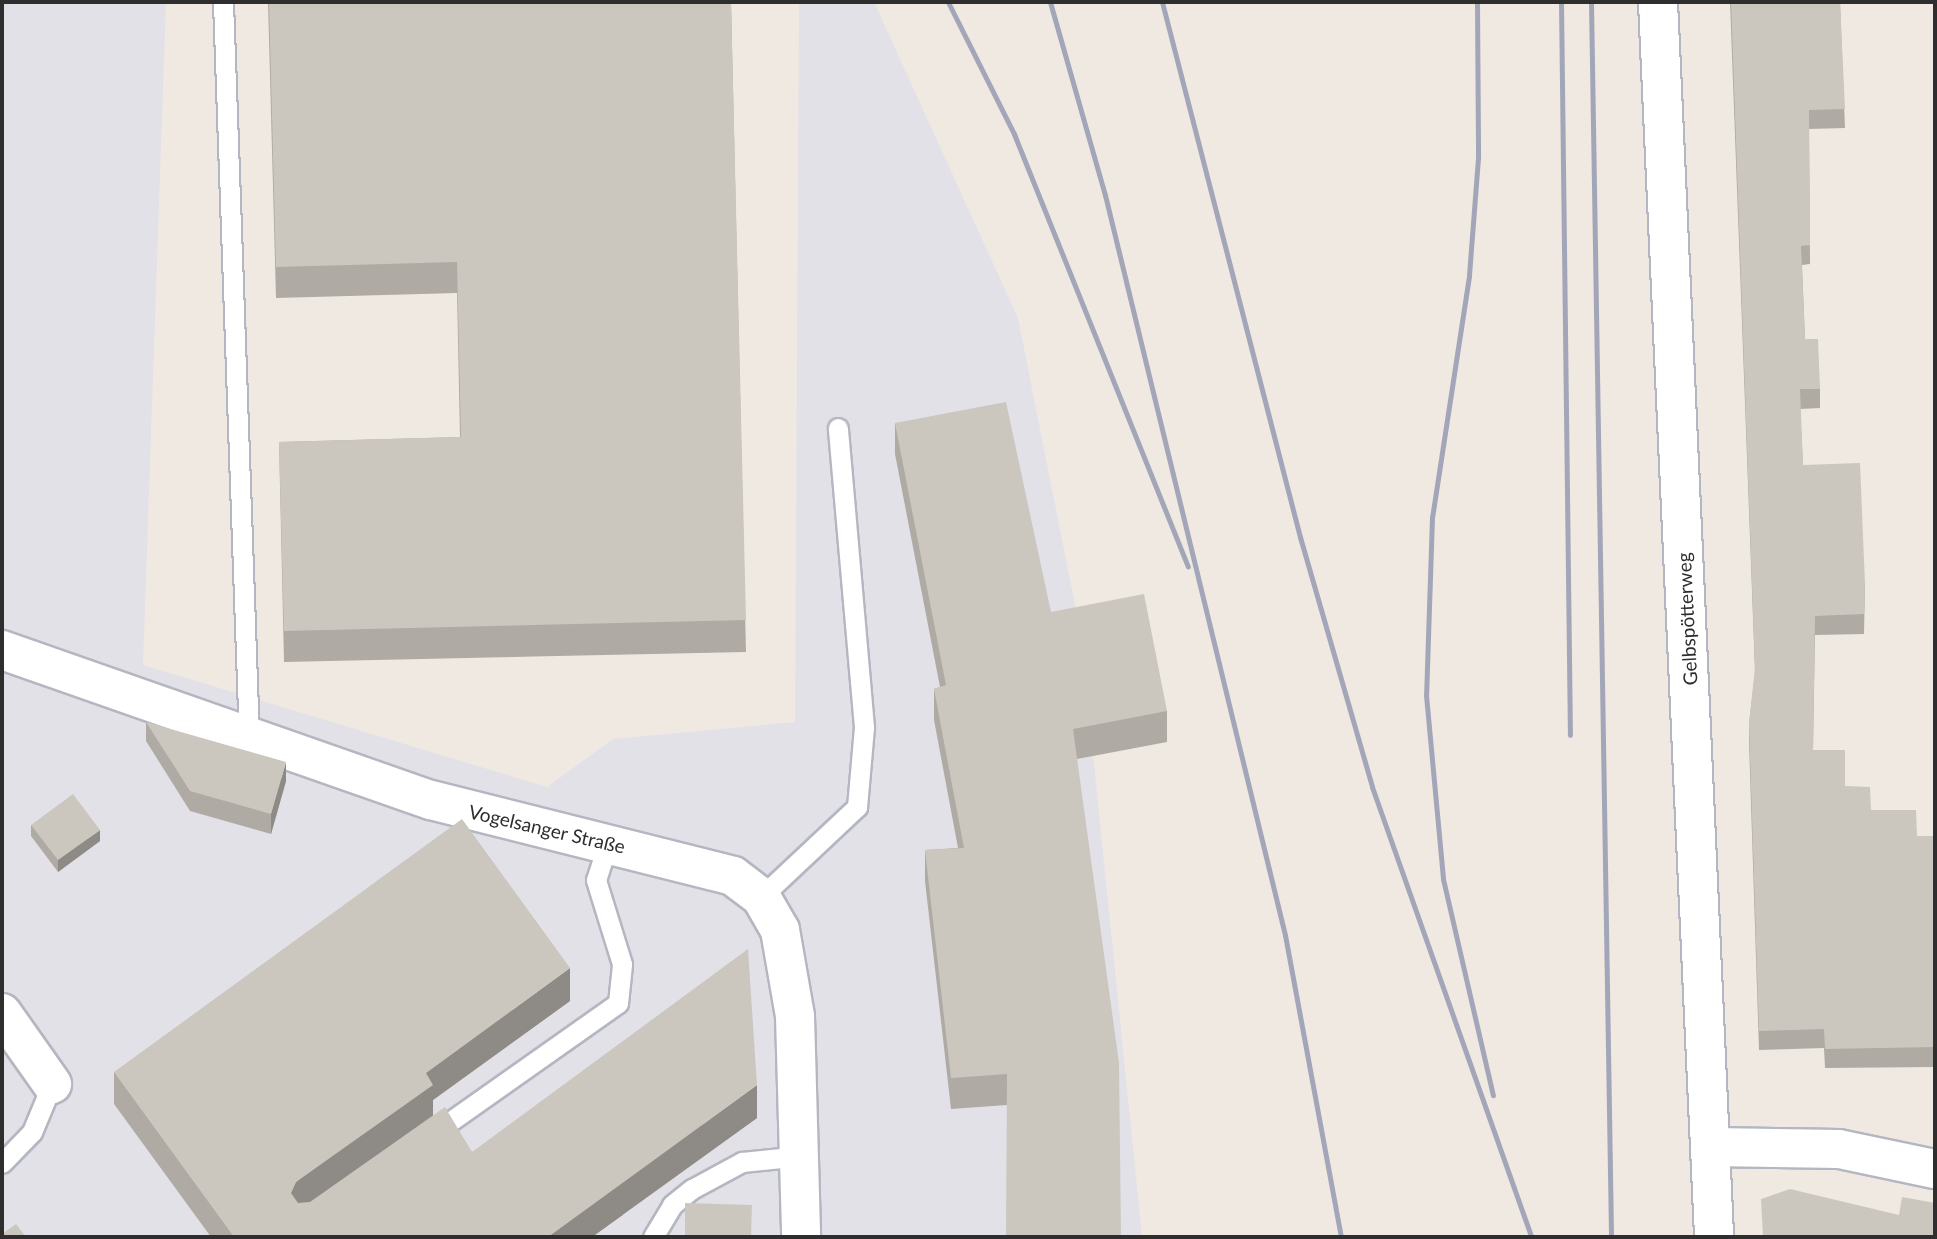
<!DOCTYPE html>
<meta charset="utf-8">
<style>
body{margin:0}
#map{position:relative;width:1937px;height:1239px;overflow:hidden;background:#efe9e1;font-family:Lato,sans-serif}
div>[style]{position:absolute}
.industrial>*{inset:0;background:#e3e1e8}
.roads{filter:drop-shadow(2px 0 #b4b7c1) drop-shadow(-2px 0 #b4b7c1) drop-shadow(0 2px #b4b7c1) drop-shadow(0 -2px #b4b7c1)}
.service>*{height:19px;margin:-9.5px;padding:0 9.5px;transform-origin:9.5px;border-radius:9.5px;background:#fff}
.minor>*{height:38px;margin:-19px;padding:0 19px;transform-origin:19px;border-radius:19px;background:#fff}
.tertiary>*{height:38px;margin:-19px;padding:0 19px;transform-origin:19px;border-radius:19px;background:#fff}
.rail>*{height:5px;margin:-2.5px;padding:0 2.5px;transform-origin:2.5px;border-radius:2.5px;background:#a3a6b8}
.wall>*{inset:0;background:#afaba4}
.shaded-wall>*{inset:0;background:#8e8b86}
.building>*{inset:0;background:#cbc7bf}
span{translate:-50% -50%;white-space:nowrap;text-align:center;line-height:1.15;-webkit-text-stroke:6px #fff;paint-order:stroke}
.street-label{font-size:19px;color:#2e2e2e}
.frame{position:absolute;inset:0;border:4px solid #2e2e2e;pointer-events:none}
</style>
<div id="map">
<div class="industrial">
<i style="clip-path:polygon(2px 2px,166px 2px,143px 665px,547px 787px,613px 739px,795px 722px,799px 2px,874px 2px,1018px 318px,1081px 635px,1142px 1237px,2px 1237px)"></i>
</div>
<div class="roads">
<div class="service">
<i style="left:223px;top:2px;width:737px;rotate:87.98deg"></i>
<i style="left:761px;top:897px;width:132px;rotate:-43.2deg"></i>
<i style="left:857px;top:807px;width:80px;rotate:-85deg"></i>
<i style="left:864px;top:727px;width:300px;rotate:-95deg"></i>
<i style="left:431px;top:1135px;width:229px;rotate:-35.2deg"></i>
<i style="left:618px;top:1003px;width:39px;rotate:-84deg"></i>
<i style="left:622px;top:964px;width:88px;rotate:-107.2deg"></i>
<i style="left:596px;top:880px;width:39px;rotate:-72deg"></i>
<i style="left:2px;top:1163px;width:43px;rotate:-45.9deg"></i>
<i style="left:32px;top:1132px;width:52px;rotate:-67.4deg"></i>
<i style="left:653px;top:1237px;width:37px;rotate:-59deg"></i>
<i style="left:672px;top:1205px;width:26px;rotate:-39deg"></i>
<i style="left:692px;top:1189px;width:57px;rotate:-28.4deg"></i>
<i style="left:742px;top:1162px;width:59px;rotate:-5.8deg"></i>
</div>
<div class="minor">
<i style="left:1658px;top:2px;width:1236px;rotate:87.4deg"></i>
<i style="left:2px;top:1013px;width:87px;rotate:54.8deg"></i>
<i style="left:1712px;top:1147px;width:127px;rotate:0.9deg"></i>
<i style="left:1839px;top:1149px;width:98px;rotate:11.8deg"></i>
</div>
<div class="tertiary">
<i style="left:2px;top:650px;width:454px;rotate:19.3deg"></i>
<i style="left:431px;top:800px;width:311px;rotate:14.1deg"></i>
<i style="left:733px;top:876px;width:35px;rotate:37deg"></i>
<i style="left:761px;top:897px;width:38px;rotate:60deg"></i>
<i style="left:780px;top:930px;width:87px;rotate:80.1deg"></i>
<i style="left:795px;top:1016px;width:221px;rotate:88.4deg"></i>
</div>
</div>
<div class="rail">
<i style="left:948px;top:2px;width:148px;rotate:63.4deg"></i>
<i style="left:1014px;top:134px;width:466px;rotate:68.1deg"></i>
<i style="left:1050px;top:2px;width:201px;rotate:74.1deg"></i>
<i style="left:1105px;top:195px;width:762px;rotate:76.33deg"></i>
<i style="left:1285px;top:935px;width:307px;rotate:79.5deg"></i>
<i style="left:1162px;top:2px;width:553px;rotate:75.54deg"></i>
<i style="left:1300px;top:537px;width:260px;rotate:73.9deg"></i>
<i style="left:1372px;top:787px;width:477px;rotate:70.5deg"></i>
<i style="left:1477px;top:2px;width:156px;rotate:89.6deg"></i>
<i style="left:1478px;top:158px;width:118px;rotate:94.4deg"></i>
<i style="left:1469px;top:276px;width:244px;rotate:98.7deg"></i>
<i style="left:1432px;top:517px;width:178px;rotate:91.9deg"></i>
<i style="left:1426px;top:695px;width:185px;rotate:84.7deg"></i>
<i style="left:1443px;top:879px;width:222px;rotate:77deg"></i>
<i style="left:1561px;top:2px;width:733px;rotate:89.3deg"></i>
<i style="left:1591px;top:2px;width:1235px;rotate:89.07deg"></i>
</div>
<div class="wall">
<i style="clip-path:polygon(268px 2px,731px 2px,746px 652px,284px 662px,279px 442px,460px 437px,457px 293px,276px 298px)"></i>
<i style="clip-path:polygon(1730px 2px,1840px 2px,1845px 128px,1809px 129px,1810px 264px,1802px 265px,1805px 339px,1820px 389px,1820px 408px,1800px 409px,1803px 465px,1865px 584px,1864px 634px,1815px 635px,1813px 750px,1845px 786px,1871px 810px,1917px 836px,1935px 836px,1935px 1067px,1825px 1068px,1824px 1048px,1759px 1050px,1749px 743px,1749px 724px,1755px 672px)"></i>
<i style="clip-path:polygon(895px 423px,1051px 612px,1167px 711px,1167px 742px,1077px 759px,1007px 1105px,951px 1109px,925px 881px,925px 850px,958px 848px,934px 720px,934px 689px,940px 687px,895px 454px)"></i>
<i style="clip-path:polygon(146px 722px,286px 781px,271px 834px,190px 811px,146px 741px)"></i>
<i style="clip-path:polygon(31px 825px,100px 841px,58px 872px,31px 836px)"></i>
<i style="clip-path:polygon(570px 1001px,433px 1100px,433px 1115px,472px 1152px,757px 1118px,592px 1237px,211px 1237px,114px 1104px,114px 1072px)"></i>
</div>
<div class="shaded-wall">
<i style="clip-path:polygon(286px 762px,286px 781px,271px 834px,271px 814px)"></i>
<i style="clip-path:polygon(100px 830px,100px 841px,58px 872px,58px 860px)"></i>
<i style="clip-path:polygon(570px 968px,570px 1001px,433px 1100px,433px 1118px,296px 1214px,291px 1193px,296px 1182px,426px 1073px)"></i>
<i style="clip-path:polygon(757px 1085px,757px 1118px,592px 1237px,548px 1237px)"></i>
</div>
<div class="building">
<i style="clip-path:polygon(269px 2px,731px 2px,746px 620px,284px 631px,279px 442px,461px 437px,457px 262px,276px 267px)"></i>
<i style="clip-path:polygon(1731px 2px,1840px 2px,1845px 109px,1809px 110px,1810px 245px,1801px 246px,1805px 339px,1818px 339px,1820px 389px,1800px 389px,1803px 465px,1860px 463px,1865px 584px,1864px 614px,1815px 616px,1813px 750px,1845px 750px,1845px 786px,1870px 787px,1871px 810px,1916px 810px,1917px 836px,1935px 836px,1935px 1047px,1825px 1049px,1824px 1029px,1759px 1031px,1749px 724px,1755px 668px)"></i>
<i style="clip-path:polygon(1006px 402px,1051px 612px,1144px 594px,1167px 711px,1073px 729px,1119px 1063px,1121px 1237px,1006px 1237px,1007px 1074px,951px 1078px,925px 850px,964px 848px,934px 689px,946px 685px,895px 423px)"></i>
<i style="clip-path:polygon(146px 722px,286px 762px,271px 814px,190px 791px)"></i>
<i style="clip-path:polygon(73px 794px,100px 830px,58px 860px,31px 825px)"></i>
<i style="clip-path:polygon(462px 819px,570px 968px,426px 1073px,433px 1085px,296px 1182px,291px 1193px,298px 1203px,310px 1202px,445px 1107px,472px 1152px,748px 949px,757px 1085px,548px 1237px,234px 1237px,114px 1072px)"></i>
<i style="clip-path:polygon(1790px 1189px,1899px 1215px,1902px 1197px,1935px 1203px,1935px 1237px,1763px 1237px,1761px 1199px)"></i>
<i style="clip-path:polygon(685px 1203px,752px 1205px,751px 1237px,685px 1237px)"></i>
<i style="clip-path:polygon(16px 1224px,26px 1237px,2px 1237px,2px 1234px)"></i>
</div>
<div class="street-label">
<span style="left:1687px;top:619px;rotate:-93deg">Gelbspötterweg</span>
<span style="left:547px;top:829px;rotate:13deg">Vogelsanger Straße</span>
</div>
<div class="frame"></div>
</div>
